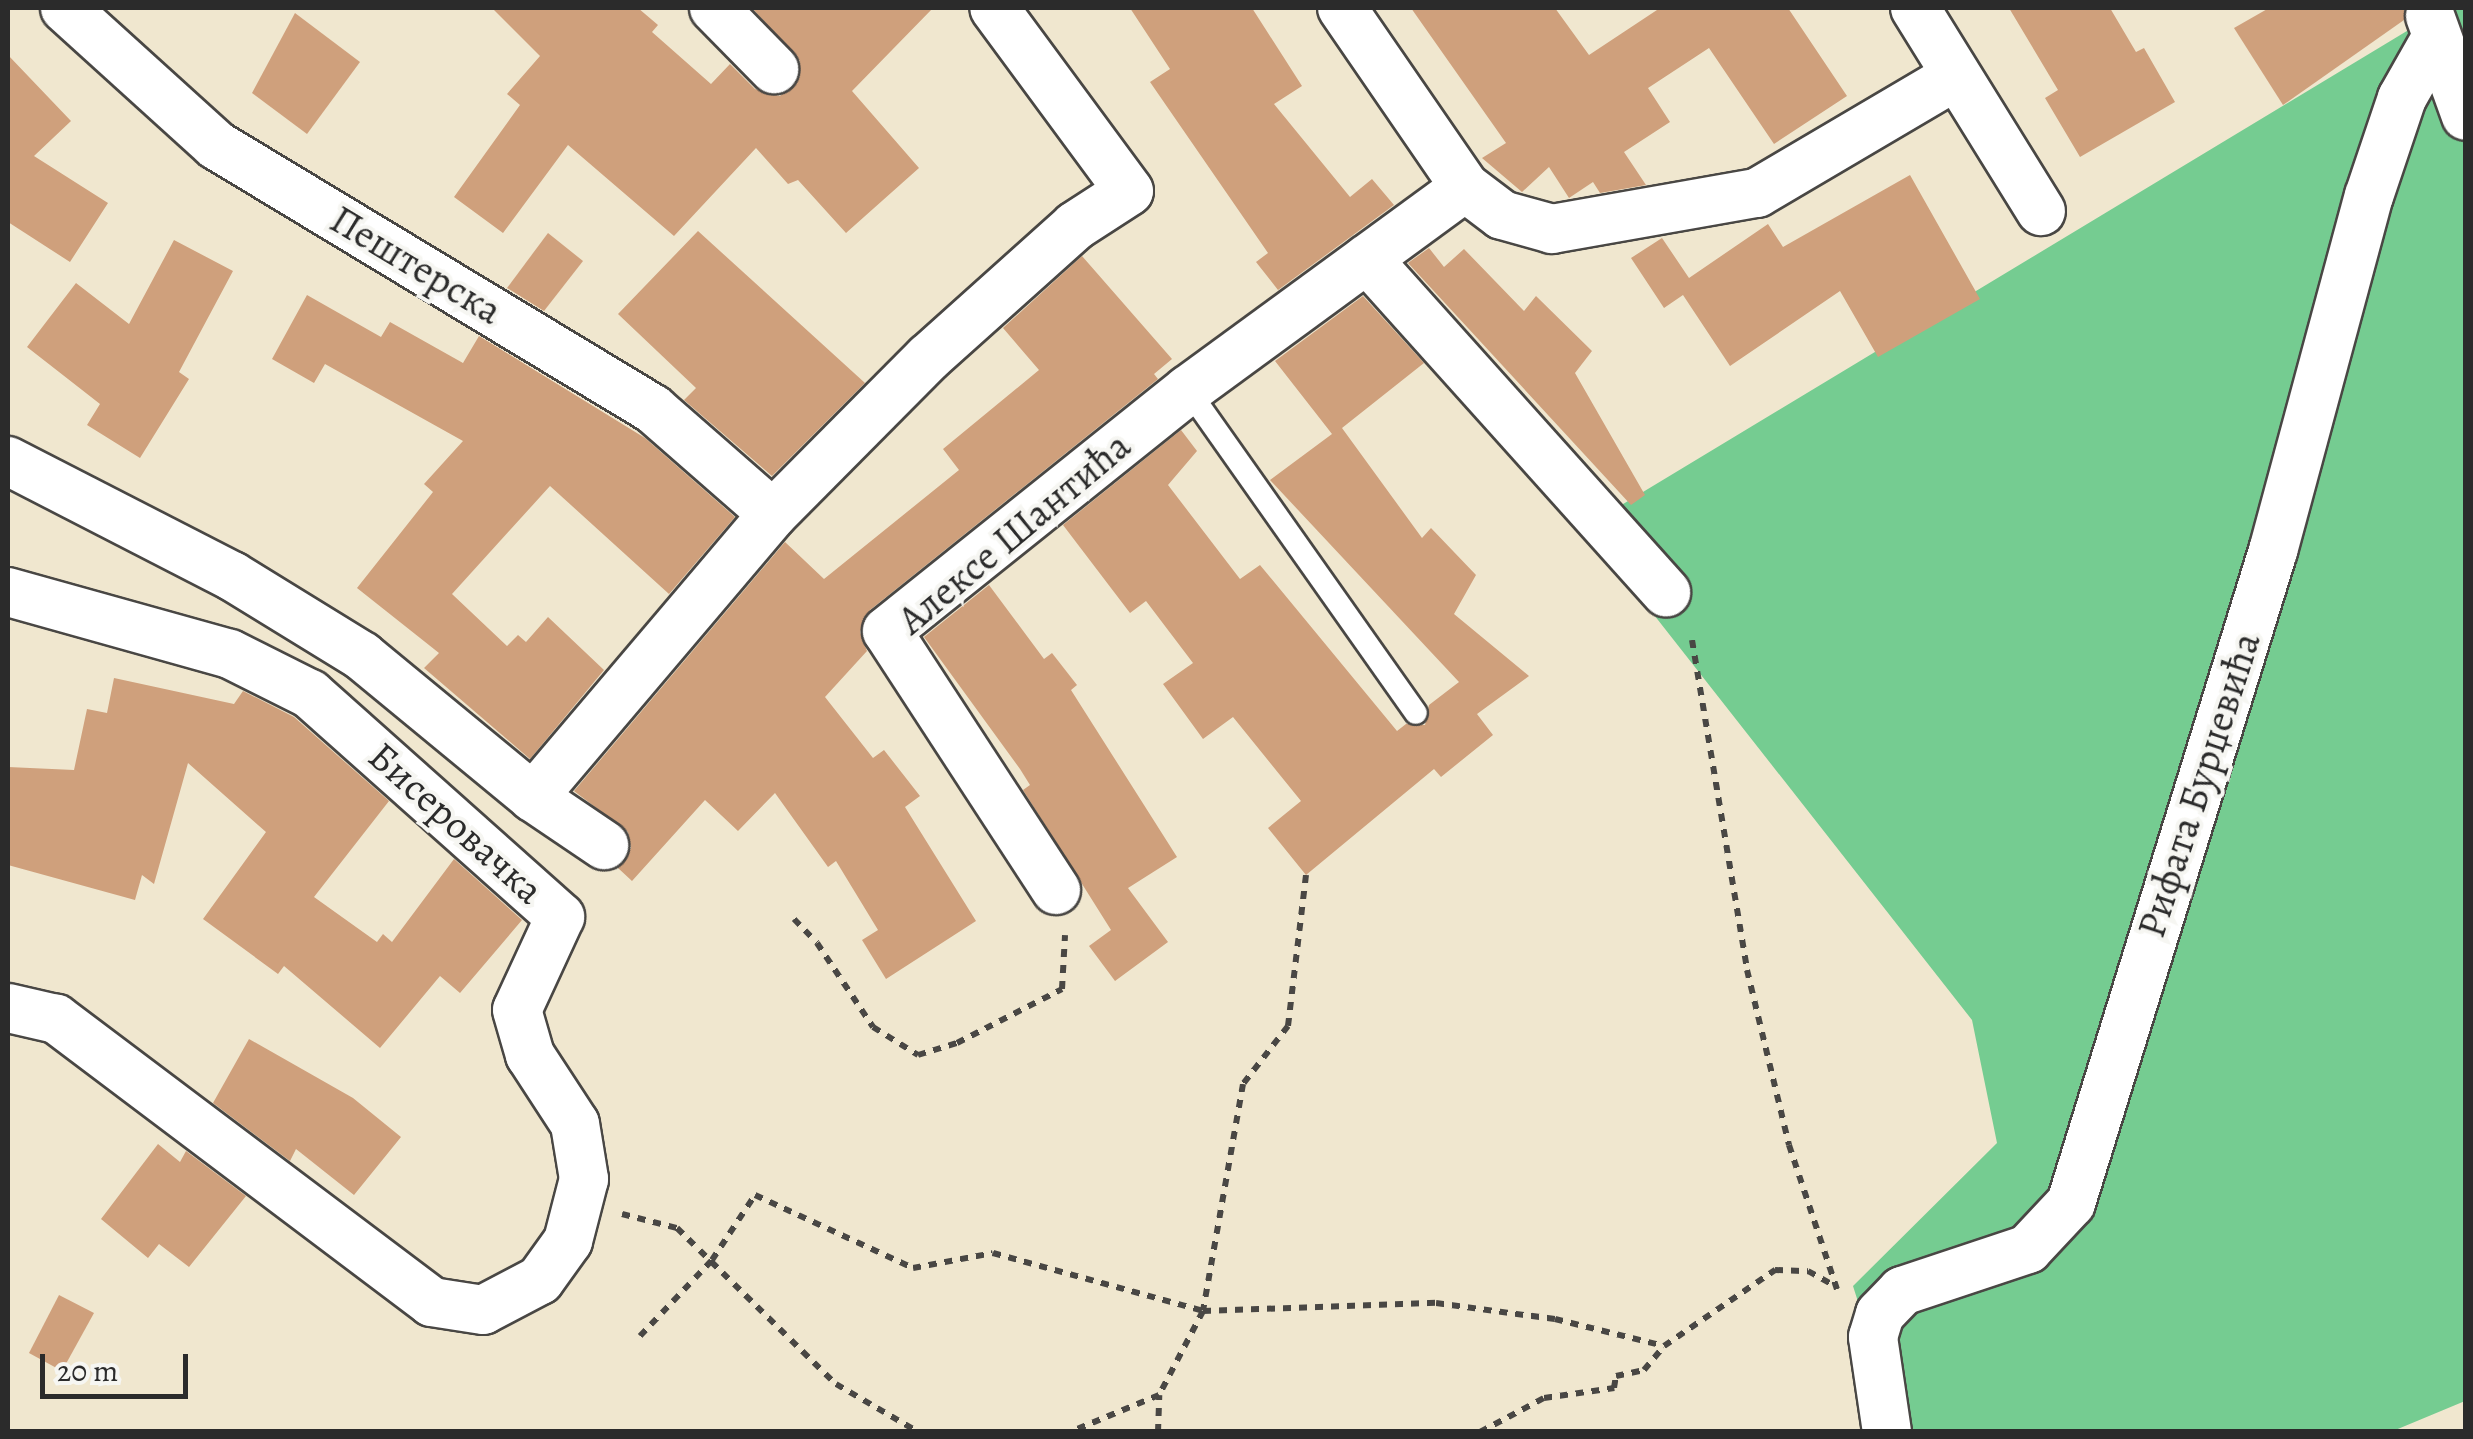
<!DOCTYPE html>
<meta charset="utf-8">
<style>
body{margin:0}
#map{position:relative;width:2473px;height:1439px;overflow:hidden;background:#f0e7cf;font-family:Alegreya,serif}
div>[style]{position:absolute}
.green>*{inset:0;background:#75cc91}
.building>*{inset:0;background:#cfa07c}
.path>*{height:6px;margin-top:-3px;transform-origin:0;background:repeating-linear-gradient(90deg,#494744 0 8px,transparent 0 16px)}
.roads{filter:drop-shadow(2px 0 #494744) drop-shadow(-2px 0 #494744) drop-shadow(0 2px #494744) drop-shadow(0 -2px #494744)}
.lane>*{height:22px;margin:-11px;padding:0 11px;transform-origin:11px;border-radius:11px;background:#fff}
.street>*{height:48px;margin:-24px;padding:0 24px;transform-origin:24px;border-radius:24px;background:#fff}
span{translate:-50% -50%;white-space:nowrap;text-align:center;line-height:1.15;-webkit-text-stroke:8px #f6f6f2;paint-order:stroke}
.street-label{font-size:40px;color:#2b2b2b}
.frame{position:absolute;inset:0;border:10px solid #2b2b2b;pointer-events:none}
.scale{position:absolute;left:40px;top:1354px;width:148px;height:45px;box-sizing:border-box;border:5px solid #2b2b2b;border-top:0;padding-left:12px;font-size:30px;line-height:35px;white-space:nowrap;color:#2b2b2b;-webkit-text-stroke:8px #f6f6f2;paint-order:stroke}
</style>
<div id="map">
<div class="green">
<i style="clip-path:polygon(2445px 8px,2465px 8px,2465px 1401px,2393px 1431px,1899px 1431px,1853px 1286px,1997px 1143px,1972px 1020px,1585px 527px)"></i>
</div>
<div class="building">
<i style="clip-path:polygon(492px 8px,638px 8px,658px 25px,652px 32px,711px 84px,730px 64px,755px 89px,780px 96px,800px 77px,800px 61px,752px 8px,933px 8px,852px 91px,919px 168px,846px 233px,798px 180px,788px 184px,756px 148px,674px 236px,568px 145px,503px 233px,454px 197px,520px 105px,507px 94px,540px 56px)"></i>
<i style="clip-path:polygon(1130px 8px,1252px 8px,1302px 86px,1274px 104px,1350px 197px,1372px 179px,1394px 205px,1278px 290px,1256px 262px,1268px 253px,1150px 82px,1170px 69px)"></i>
<i style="clip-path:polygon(1411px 8px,1555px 8px,1589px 55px,1660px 8px,1788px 8px,1847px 96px,1774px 144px,1709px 48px,1648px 88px,1670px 122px,1624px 152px,1646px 185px,1600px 193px,1593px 182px,1569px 198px,1549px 167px,1522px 192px,1482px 158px,1506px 143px)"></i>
<i style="clip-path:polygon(2009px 8px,2110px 8px,2136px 52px,2144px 48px,2175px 102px,2080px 157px,2045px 98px,2058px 90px)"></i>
<i style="clip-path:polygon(2269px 8px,2404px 8px,2404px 20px,2283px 105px,2234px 28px)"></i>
<i style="clip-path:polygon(295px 13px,360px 62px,307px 134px,252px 93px)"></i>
<i style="clip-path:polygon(8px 55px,71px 121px,34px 156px,108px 203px,70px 262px,8px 222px)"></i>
<i style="clip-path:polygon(1910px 175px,1980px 299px,1878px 357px,1840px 291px,1730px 366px,1683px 295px,1664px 308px,1631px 258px,1662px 238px,1689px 278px,1768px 224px,1783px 247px)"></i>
<i style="clip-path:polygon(698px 231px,865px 383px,772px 476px,684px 400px,696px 388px,618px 314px)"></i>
<i style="clip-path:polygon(548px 233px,583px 261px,544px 311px,507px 288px)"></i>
<i style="clip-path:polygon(174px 240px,233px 271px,179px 372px,189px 379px,140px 458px,87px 425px,100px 404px,27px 347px,76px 283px,129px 324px)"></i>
<i style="clip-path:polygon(1429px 248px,1444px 267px,1464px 249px,1524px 311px,1536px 296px,1592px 351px,1575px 373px,1645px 495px,1631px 505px,1408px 263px)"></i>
<i style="clip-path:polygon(1082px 256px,1172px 359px,1154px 374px,1158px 379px,870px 610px,860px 632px,867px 651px,825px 697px,873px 758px,884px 750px,920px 796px,905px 807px,976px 921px,886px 979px,862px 940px,878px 930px,836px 861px,828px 867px,775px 793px,738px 831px,705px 800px,632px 881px,618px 868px,631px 848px,628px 832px,574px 791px,785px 542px,824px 579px,959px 470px,943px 449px,1039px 370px,1003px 328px)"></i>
<i style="clip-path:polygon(307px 295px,381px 337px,390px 322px,463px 363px,479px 336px,645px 438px,735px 517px,669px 594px,550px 486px,452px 594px,507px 646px,518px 635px,526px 642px,548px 617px,604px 670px,530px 759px,424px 668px,439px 653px,357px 588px,433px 492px,424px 484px,463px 441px,325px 364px,314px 383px,272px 359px)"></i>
<i style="clip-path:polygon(1363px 296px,1424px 363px,1342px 428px,1422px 538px,1431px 528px,1476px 575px,1454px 614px,1529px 676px,1477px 714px,1493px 735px,1441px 777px,1434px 769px,1306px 875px,1268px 828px,1301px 801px,1233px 717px,1203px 739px,1163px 684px,1193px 663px,1146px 601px,1130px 613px,1063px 525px,1181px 430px,1197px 451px,1168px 485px,1240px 579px,1260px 565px,1397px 731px,1406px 724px,1425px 725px,1429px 705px,1459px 682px,1270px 480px,1332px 434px,1275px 361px)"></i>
<i style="clip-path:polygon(989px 585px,1044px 659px,1052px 653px,1077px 685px,1071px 690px,1177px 857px,1128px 888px,1168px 942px,1115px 981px,1089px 946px,1111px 930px,1023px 790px,1030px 785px,1020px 769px,924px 637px)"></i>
<i style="clip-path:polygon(114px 678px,234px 704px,243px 691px,294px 717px,389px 801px,314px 897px,377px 942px,383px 934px,392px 942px,454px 859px,522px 920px,460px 993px,440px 976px,380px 1048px,284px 966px,278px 974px,203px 919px,266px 832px,188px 763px,154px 884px,142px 875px,135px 900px,8px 865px,8px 767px,74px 770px,87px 709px,107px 713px)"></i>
<i style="clip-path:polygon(249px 1039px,353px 1098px,401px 1137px,354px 1195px,296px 1149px,290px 1161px,213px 1103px)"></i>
<i style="clip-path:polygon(158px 1144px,180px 1162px,186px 1151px,246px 1196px,189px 1267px,159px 1244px,148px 1258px,101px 1219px)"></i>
<i style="clip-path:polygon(59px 1295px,94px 1313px,62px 1371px,29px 1353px)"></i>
</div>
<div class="path">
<i style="left:1692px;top:640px;width:335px;rotate:80.5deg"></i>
<i style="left:1747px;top:970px;width:180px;rotate:76.5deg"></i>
<i style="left:1789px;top:1145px;width:152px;rotate:71.6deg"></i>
<i style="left:1306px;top:875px;width:152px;rotate:96.8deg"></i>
<i style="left:1288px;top:1026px;width:73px;rotate:127.8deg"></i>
<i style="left:1243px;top:1084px;width:230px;rotate:100deg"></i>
<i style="left:1203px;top:1311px;width:233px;rotate:-2deg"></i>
<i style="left:1436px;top:1303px;width:120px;rotate:7.7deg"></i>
<i style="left:1555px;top:1319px;width:112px;rotate:13.9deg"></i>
<i style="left:794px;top:919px;width:33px;rotate:46deg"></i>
<i style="left:817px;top:943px;width:101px;rotate:56.3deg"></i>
<i style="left:873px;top:1027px;width:53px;rotate:31.9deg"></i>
<i style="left:918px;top:1055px;width:41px;rotate:-17.1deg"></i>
<i style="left:957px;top:1043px;width:118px;rotate:-27.2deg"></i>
<i style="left:1062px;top:989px;width:54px;rotate:-86.8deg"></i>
<i style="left:622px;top:1214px;width:57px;rotate:14.3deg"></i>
<i style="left:677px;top:1228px;width:223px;rotate:44.5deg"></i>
<i style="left:836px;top:1384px;width:95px;rotate:30.3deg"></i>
<i style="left:640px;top:1336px;width:105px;rotate:-46.5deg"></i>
<i style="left:712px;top:1260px;width:78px;rotate:-56.5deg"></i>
<i style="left:755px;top:1195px;width:174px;rotate:24.8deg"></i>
<i style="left:913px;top:1268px;width:81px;rotate:-10.6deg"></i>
<i style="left:993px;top:1253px;width:218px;rotate:15.4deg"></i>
<i style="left:1203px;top:1311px;width:95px;rotate:117.6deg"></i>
<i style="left:1159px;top:1395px;width:96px;rotate:157.4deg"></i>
<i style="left:1158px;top:1432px;width:37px;rotate:-88deg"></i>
<i style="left:1480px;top:1432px;width:72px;rotate:-28deg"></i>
<i style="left:1544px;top:1398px;width:71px;rotate:-8.1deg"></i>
<i style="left:1614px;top:1388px;width:12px;rotate:-81deg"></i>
<i style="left:1616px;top:1376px;width:29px;rotate:-12deg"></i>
<i style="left:1644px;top:1370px;width:31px;rotate:-50deg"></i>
<i style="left:1664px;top:1346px;width:135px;rotate:-34.4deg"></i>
<i style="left:1775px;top:1270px;width:33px;rotate:2deg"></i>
<i style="left:1808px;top:1271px;width:29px;rotate:29deg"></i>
</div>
<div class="roads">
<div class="lane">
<i style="left:1188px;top:390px;width:395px;rotate:54.8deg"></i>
</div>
<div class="street">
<i style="left:65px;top:8px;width:204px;rotate:42.2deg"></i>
<i style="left:216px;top:145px;width:511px;rotate:31.14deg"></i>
<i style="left:653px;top:409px;width:159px;rotate:41.2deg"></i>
<i style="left:714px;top:8px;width:86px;rotate:45.5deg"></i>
<i style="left:1342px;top:8px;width:217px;rotate:55.5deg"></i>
<i style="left:1465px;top:187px;width:46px;rotate:37.1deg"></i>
<i style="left:1502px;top:215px;width:52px;rotate:15.6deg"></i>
<i style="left:1552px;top:229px;width:208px;rotate:-10deg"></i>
<i style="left:1757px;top:193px;width:231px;rotate:-30.5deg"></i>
<i style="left:1915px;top:8px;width:239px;rotate:58.2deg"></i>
<i style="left:2430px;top:16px;width:106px;rotate:70.2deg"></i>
<i style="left:1367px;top:259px;width:448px;rotate:48.1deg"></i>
<i style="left:8px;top:461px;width:252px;rotate:27.2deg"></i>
<i style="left:232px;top:576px;width:153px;rotate:31.6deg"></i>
<i style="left:362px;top:656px;width:222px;rotate:39.5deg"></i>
<i style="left:533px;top:797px;width:86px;rotate:34.1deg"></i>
<i style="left:8px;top:592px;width:230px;rotate:15.6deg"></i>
<i style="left:230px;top:654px;width:89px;rotate:26.6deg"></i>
<i style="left:310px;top:694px;width:335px;rotate:41.7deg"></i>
<i style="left:560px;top:917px;width:102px;rotate:114.8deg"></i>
<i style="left:517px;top:1010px;width:47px;rotate:73.9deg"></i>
<i style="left:530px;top:1055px;width:82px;rotate:56.9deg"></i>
<i style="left:575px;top:1124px;width:56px;rotate:80.7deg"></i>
<i style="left:584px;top:1179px;width:64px;rotate:104.5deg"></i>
<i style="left:568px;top:1241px;width:48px;rotate:125.7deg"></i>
<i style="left:540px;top:1280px;width:64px;rotate:152.2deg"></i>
<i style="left:483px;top:1310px;width:52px;rotate:-171.1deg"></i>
<i style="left:432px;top:1302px;width:471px;rotate:-143deg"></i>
<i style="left:56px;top:1019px;width:49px;rotate:-167.1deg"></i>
<i style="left:533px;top:797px;width:371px;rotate:-49.7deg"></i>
<i style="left:773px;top:514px;width:220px;rotate:-45.2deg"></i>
<i style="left:928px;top:358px;width:198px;rotate:-41.9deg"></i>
<i style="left:1075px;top:226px;width:64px;rotate:-32.9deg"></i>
<i style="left:1129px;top:191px;width:227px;rotate:-126.4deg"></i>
<i style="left:1056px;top:890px;width:309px;rotate:-123.1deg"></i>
<i style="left:887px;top:631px;width:386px;rotate:-38.7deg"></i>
<i style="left:1188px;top:390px;width:343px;rotate:-36.2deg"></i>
<i style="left:1887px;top:1432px;width:96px;rotate:-98.4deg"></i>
<i style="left:1873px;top:1337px;width:24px;rotate:-73deg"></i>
<i style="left:1880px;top:1314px;width:32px;rotate:-46deg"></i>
<i style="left:1902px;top:1291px;width:133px;rotate:-18.4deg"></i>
<i style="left:2028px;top:1249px;width:63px;rotate:-46.9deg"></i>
<i style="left:2071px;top:1203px;width:683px;rotate:-72.79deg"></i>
<i style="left:2273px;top:551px;width:368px;rotate:-74.9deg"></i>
<i style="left:2369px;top:196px;width:103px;rotate:-71.4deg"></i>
<i style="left:2402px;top:98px;width:69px;rotate:-60.5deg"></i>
</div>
</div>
<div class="street-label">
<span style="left:416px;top:265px;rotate:31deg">Пештерска</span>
<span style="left:1014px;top:533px;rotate:-40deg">Алексе Шантића</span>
<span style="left:2199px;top:785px;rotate:-72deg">Рифата Бурџевића</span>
<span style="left:456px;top:823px;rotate:42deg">Бисеровачка</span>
</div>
<div class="frame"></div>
<div class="scale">20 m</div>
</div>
